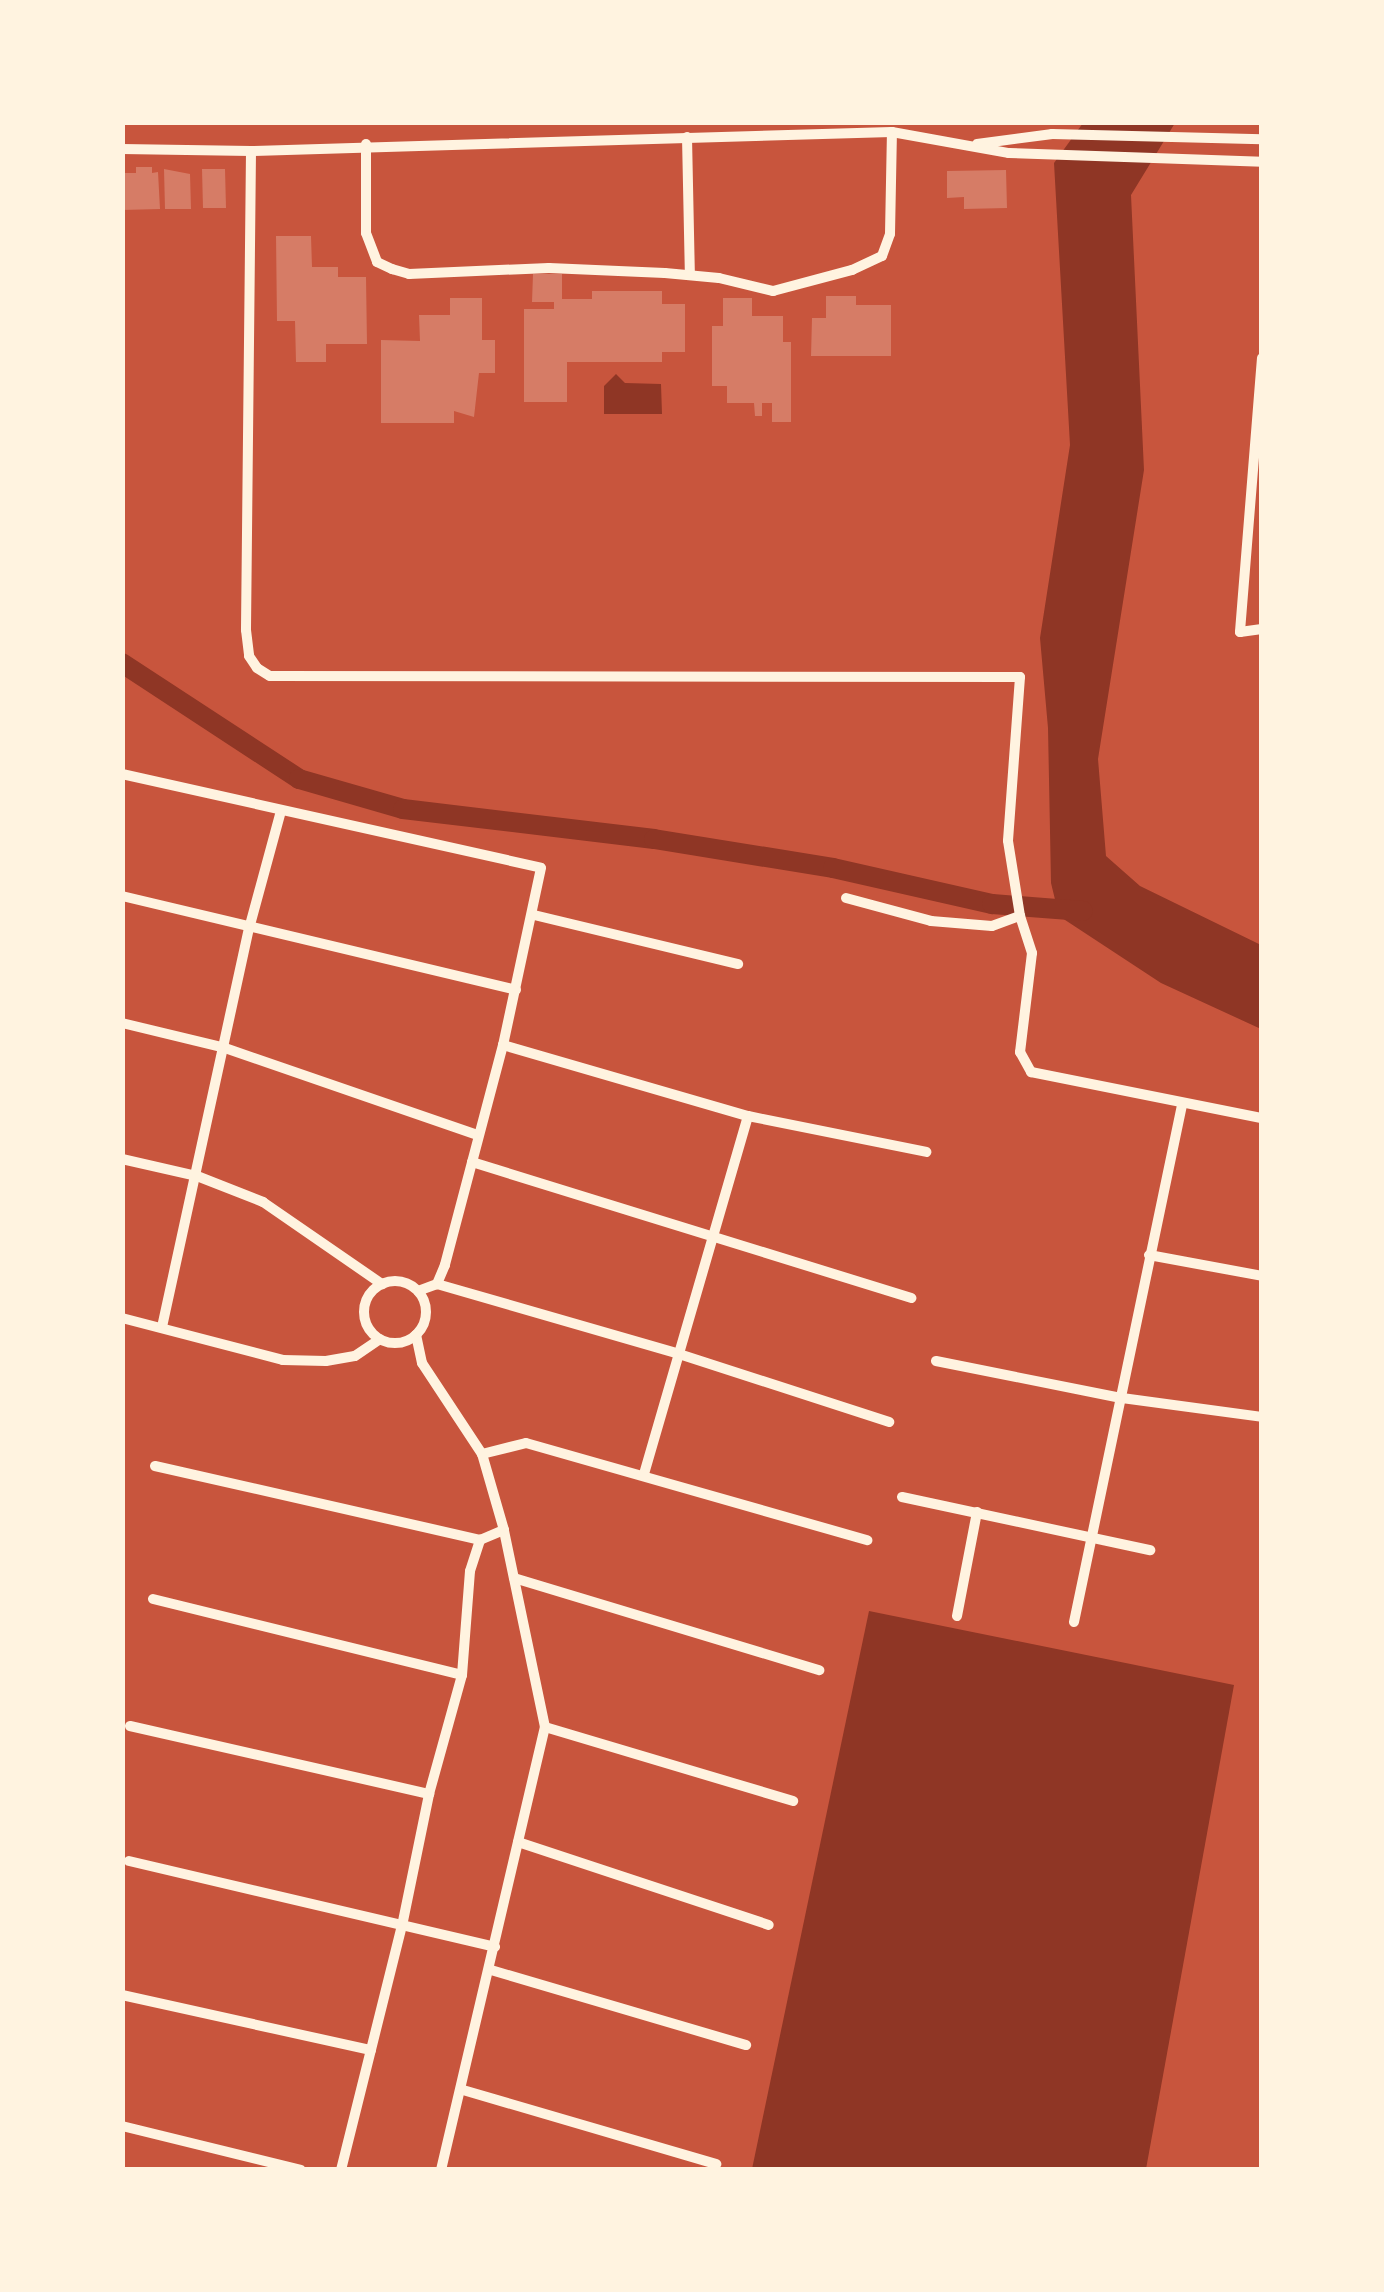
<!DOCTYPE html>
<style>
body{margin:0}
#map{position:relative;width:1384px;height:2292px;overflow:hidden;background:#c8553d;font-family:"Space Grotesk",sans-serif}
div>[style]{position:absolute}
.water>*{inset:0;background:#8f3625}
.canal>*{height:20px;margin:-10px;padding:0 10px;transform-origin:10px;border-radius:10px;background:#8f3625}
.building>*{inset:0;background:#d67c66}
.minor>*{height:10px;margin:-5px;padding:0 5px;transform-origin:5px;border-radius:5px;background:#fff3e0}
.minor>.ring{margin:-5px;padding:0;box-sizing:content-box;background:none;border:10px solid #fff3e0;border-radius:50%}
span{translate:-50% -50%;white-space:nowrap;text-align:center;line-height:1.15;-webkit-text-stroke:10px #fff3e0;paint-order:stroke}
.frame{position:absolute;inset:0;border:125px solid #fff3e0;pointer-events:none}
</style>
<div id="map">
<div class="water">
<i style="clip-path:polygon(1083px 123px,1175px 123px,1131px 195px,1144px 470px,1098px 759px,1106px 856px,1140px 886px,1261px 945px,1261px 1029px,1161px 983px,1059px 916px,1051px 883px,1048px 728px,1040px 638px,1070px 445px,1054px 163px)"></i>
<i style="clip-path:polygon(616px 374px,625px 383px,661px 384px,662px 414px,604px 414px,604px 386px)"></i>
<i style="clip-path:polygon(869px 1611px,1234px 1685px,1146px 2169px,752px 2169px)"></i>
</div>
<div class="canal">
<i style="left:122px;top:663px;width:212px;rotate:33.2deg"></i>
<i style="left:299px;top:779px;width:108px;rotate:16.1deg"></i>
<i style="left:403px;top:809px;width:253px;rotate:6.8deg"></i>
<i style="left:654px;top:839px;width:181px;rotate:9.2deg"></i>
<i style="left:833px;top:868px;width:163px;rotate:12.8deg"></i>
<i style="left:992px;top:904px;width:91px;rotate:4.4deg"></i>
</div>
<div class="building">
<i style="clip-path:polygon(136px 167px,152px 167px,152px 173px,158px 172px,160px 209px,122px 210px,122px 173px,136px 173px)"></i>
<i style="clip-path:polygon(164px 169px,190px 174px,191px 209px,165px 209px)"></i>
<i style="clip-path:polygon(202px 169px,225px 169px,226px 208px,203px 208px)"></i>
<i style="clip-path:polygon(1006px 170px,1007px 208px,964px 209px,964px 197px,947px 198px,947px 171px)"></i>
<i style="clip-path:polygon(276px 236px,311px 236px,312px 267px,338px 267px,338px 277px,366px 277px,367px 344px,326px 344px,326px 362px,296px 362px,295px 321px,277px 321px)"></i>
<i style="clip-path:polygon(533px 274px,562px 274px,562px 299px,592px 299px,592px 291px,662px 291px,662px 304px,685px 304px,685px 352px,662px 352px,662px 362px,567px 362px,567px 402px,524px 402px,524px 309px,554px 309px,554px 302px,532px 302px)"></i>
<i style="clip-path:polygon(826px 296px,856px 296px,856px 305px,891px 305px,891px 356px,811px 356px,812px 318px,826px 318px)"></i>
<i style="clip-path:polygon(450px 298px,482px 298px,482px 340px,495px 340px,495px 373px,479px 373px,474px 417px,454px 411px,454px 423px,381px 423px,381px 340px,420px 341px,419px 315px,450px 315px)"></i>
<i style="clip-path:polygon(723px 298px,752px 298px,752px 316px,783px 316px,783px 342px,791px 342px,791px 422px,772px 422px,772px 403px,762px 403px,762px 416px,755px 416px,754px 403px,727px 403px,727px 386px,712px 386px,712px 326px,723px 326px)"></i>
</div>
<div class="minor">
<i style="left:687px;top:137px;width:138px;rotate:88.8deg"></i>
<i style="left:366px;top:144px;width:89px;rotate:90deg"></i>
<i style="left:366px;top:233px;width:31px;rotate:69deg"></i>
<i style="left:377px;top:262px;width:17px;rotate:25deg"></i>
<i style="left:392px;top:269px;width:18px;rotate:16deg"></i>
<i style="left:409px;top:274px;width:140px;rotate:-2.5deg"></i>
<i style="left:549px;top:268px;width:116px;rotate:2.5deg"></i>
<i style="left:665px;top:273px;width:54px;rotate:5.3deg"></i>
<i style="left:719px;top:278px;width:56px;rotate:13.5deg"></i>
<i style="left:773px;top:291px;width:82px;rotate:-14.9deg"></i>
<i style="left:852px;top:270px;width:33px;rotate:-25deg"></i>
<i style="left:882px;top:256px;width:23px;rotate:-70deg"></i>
<i style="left:890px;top:234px;width:102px;rotate:-88.9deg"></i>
<i style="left:977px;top:144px;width:76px;rotate:-7.6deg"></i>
<i style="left:1052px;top:134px;width:210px;rotate:1.4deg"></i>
<i style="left:122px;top:149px;width:129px;rotate:0.9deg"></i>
<i style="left:251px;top:151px;width:641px;rotate:-1.7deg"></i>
<i style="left:892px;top:132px;width:119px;rotate:10.2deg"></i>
<i style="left:1009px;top:153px;width:253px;rotate:2deg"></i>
<i style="left:251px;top:151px;width:479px;rotate:90.6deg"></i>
<i style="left:246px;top:630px;width:26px;rotate:83deg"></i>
<i style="left:249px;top:656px;width:14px;rotate:56deg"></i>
<i style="left:257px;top:668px;width:15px;rotate:32deg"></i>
<i style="left:270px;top:676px;width:750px;rotate:0.08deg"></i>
<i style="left:1020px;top:677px;width:164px;rotate:94.2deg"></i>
<i style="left:1008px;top:841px;width:76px;rotate:80.9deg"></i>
<i style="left:1020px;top:916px;width:39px;rotate:72deg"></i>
<i style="left:1032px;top:953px;width:100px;rotate:96.9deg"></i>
<i style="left:1020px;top:1052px;width:23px;rotate:61deg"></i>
<i style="left:1031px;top:1072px;width:236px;rotate:11.3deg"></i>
<i style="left:1262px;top:358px;width:275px;rotate:94.6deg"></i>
<i style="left:1240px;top:632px;width:22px;rotate:-8deg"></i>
<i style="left:122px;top:774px;width:429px;rotate:12.6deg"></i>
<i style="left:541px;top:868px;width:181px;rotate:102.1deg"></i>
<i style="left:503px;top:1045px;width:228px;rotate:104.8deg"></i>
<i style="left:445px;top:1265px;width:21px;rotate:113deg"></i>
<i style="left:437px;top:1284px;width:20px;rotate:160deg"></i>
<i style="left:122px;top:896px;width:405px;rotate:13.4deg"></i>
<i style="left:846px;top:898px;width:88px;rotate:15.1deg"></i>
<i style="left:931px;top:921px;width:61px;rotate:4.7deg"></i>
<i style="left:992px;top:926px;width:30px;rotate:-20deg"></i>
<i style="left:534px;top:915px;width:210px;rotate:13.5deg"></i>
<i style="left:122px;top:1023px;width:106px;rotate:13.6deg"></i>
<i style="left:225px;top:1048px;width:267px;rotate:19deg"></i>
<i style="left:503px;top:1045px;width:255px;rotate:16.2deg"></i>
<i style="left:748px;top:1116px;width:374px;rotate:106.2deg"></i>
<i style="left:748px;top:1116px;width:182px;rotate:11.4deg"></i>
<i style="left:122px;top:1159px;width:77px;rotate:12.8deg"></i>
<i style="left:197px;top:1176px;width:71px;rotate:21.5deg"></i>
<i style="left:263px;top:1202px;width:145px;rotate:34.6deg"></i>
<i style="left:472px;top:1162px;width:460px;rotate:17.2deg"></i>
<i style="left:1149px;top:1255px;width:115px;rotate:10.5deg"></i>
<i class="ring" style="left:364px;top:1281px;width:52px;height:52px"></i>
<i style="left:437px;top:1284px;width:252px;rotate:16.1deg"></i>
<i style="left:679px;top:1354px;width:221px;rotate:17.9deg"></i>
<i style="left:122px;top:1318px;width:166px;rotate:14.6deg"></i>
<i style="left:283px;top:1360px;width:43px;rotate:1.3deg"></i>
<i style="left:326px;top:1361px;width:29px;rotate:-10deg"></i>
<i style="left:355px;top:1356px;width:30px;rotate:-34deg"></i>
<i style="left:162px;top:1327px;width:412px;rotate:-77.7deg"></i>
<i style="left:250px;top:925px;width:118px;rotate:-74.8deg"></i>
<i style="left:936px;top:1361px;width:190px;rotate:11.3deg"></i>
<i style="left:1122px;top:1398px;width:141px;rotate:7.7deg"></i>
<i style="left:482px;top:1454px;width:45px;rotate:-14deg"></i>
<i style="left:526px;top:1443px;width:355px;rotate:15.9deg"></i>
<i style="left:155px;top:1466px;width:333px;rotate:12.8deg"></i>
<i style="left:902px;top:1497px;width:254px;rotate:12.1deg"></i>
<i style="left:514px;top:1578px;width:319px;rotate:16.8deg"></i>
<i style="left:153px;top:1599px;width:318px;rotate:13.8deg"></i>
<i style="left:957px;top:1616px;width:106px;rotate:-79.1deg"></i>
<i style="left:1074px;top:1622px;width:528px;rotate:-78.2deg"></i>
<i style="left:130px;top:1726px;width:307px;rotate:12.8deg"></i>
<i style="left:545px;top:1727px;width:259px;rotate:16.6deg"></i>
<i style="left:518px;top:1842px;width:264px;rotate:18.3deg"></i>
<i style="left:129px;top:1861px;width:376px;rotate:13.2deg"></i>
<i style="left:491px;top:1970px;width:266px;rotate:16.4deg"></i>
<i style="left:122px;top:1995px;width:255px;rotate:12.5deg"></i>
<i style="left:463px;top:2090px;width:264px;rotate:16.3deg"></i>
<i style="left:122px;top:2126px;width:184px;rotate:13.8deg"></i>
<i style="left:341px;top:2170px;width:252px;rotate:-76deg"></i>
<i style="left:402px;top:1926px;width:135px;rotate:-78.4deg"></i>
<i style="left:429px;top:1794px;width:123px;rotate:-74.5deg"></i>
<i style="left:462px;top:1675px;width:104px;rotate:-85.6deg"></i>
<i style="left:470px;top:1571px;width:33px;rotate:-72deg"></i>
<i style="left:480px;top:1540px;width:26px;rotate:-23deg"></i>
<i style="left:504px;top:1530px;width:79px;rotate:-106.1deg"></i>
<i style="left:482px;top:1454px;width:109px;rotate:-123.4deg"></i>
<i style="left:422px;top:1363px;width:29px;rotate:-102deg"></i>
<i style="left:441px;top:2170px;width:455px;rotate:-76.8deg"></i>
<i style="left:545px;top:1727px;width:201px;rotate:-101.8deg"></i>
</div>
<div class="frame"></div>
</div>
